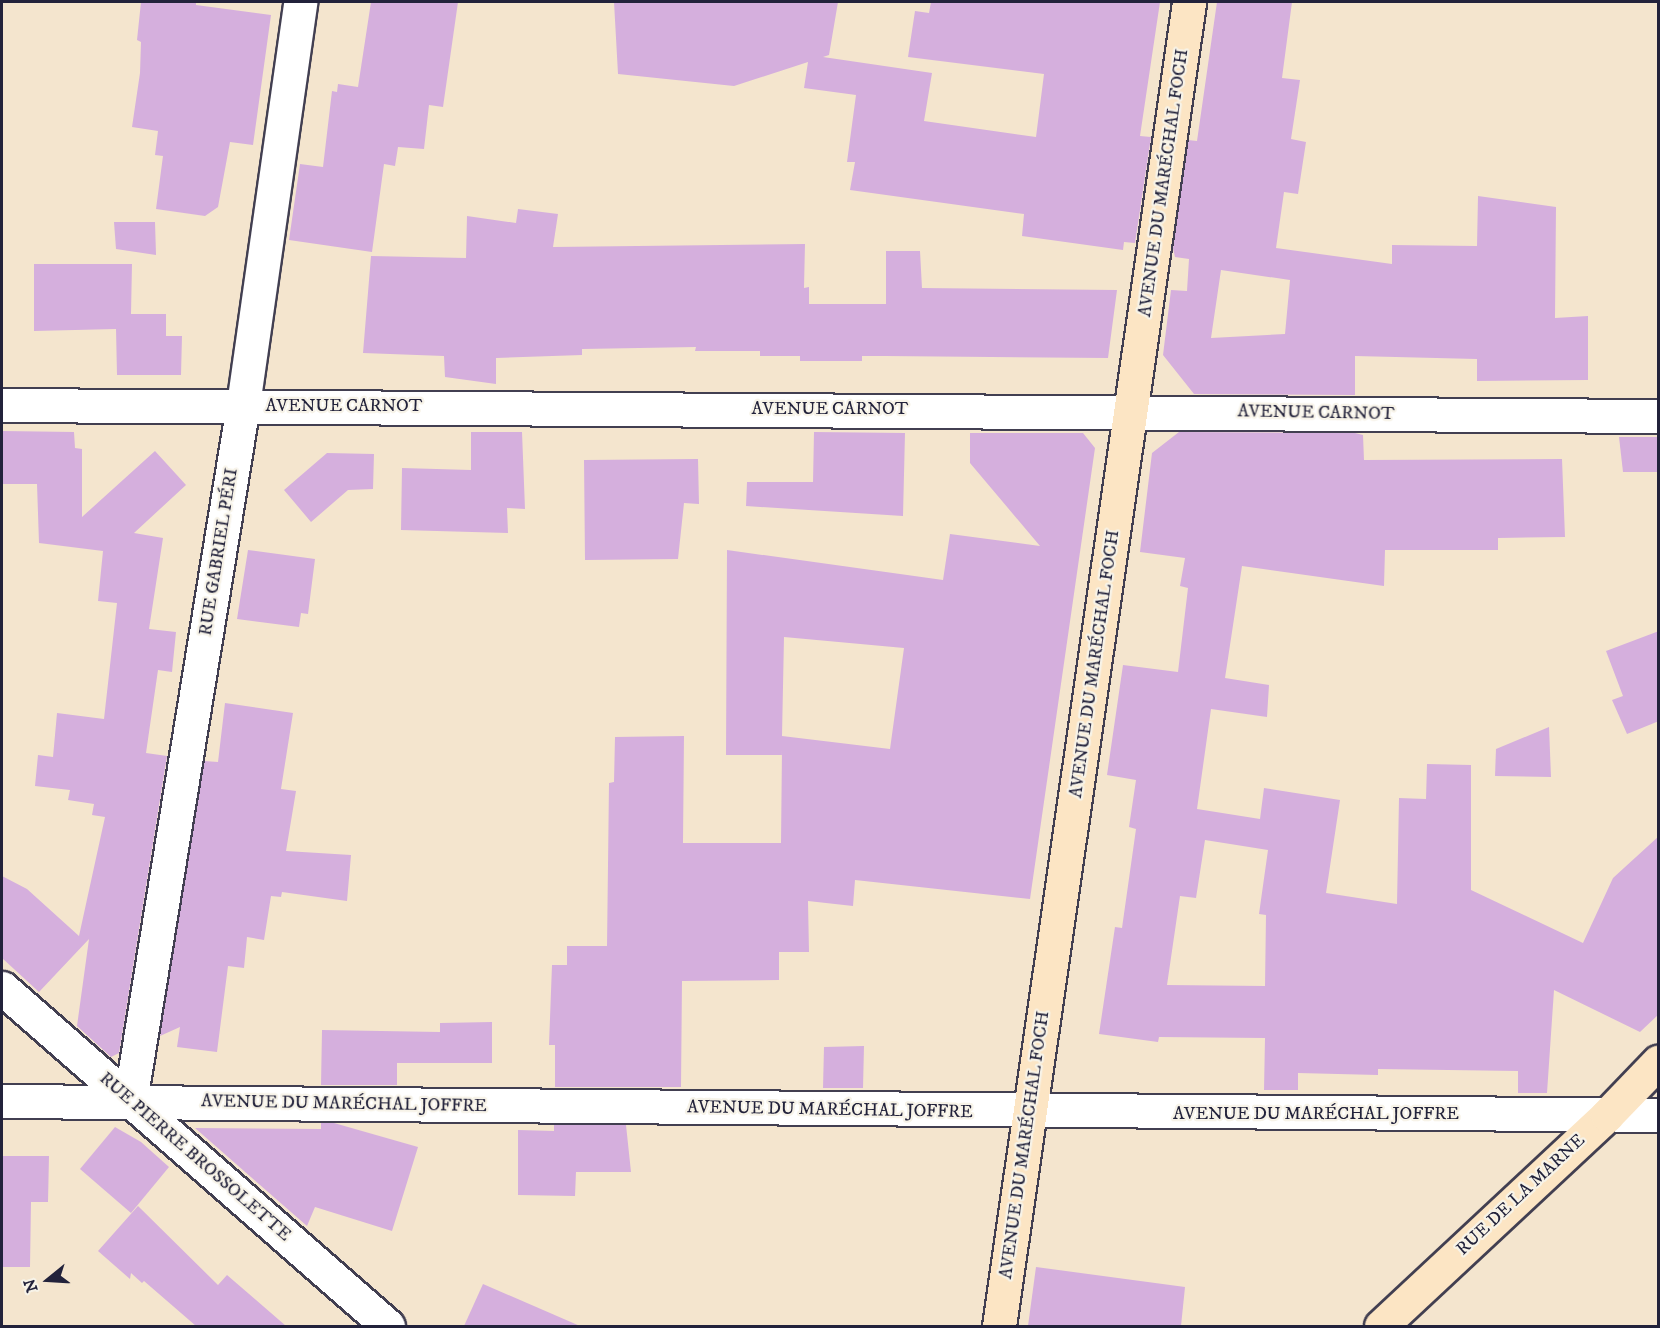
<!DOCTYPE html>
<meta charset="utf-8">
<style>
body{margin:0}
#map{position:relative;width:1660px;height:1328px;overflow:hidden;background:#f4e5ce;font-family:"IM FELL DW Pica",serif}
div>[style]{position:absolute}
.building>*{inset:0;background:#d5afdd}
.roads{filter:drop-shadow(2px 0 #423f51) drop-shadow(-2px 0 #423f51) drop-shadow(0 2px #423f51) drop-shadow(0 -2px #423f51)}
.minor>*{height:33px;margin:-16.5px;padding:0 16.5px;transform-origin:16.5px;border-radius:16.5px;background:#fff}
.tertiary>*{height:33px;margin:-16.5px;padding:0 16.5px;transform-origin:16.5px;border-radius:16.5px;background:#fff}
.secondary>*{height:33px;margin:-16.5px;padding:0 16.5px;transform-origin:16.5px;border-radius:16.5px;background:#fce5c4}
span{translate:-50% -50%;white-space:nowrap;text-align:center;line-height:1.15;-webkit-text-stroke:4.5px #f7f3e8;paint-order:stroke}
.street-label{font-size:18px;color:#22223b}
.frame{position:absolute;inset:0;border:3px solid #22223b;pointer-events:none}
.north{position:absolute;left:18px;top:1250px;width:60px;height:60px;-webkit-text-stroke:4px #f7f3e8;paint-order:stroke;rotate:252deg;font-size:16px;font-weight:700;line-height:24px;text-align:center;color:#22223b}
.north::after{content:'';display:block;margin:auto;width:21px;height:27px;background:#22223b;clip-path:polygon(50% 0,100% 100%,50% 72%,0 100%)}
</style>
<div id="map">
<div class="building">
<i style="clip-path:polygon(141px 2px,196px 2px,196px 5px,271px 15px,253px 145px,230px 142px,218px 207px,205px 216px,156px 209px,163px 156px,155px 155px,158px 131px,132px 127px,140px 73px,141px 42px,137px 40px)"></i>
<i style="clip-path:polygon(371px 2px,458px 2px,443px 107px,429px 105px,424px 149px,398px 147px,395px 166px,384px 164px,372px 252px,289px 240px,300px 164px,323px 167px,332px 91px,337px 92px,338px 84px,358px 87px)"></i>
<i style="clip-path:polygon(614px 2px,838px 2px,829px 55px,823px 57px,932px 73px,924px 121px,1036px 137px,1044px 74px,908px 57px,915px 11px,929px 13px,931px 2px,1160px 2px,1140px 136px,1151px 137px,1135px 243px,1124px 242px,1123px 250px,1022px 236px,1024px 214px,850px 190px,855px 162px,847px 162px,856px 95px,804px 88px,808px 62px,734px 86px,618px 74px)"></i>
<i style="clip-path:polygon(evenodd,1217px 2px,1292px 2px,1282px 78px,1300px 80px,1291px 139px,1306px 142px,1298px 194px,1284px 192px,1276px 248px,1392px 264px,1392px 245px,1477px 246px,1478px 196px,1556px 207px,1555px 318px,1588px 316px,1588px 380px,1477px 381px,1477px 359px,1355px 356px,1355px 395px,1194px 394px,1163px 355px,1171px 290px,1187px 291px,1189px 259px,1175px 257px,1173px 248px,1188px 140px,1197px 141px,1217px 2px,1221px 270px,1290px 280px,1285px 334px,1211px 338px,1221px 270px)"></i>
<i style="clip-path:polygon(518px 209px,558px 214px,553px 247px,805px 244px,804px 288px,809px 287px,809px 304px,886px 304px,886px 251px,920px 251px,922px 288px,1117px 290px,1108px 358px,885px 356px,862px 356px,862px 361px,800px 361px,800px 356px,760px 356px,760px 351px,695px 351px,696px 347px,582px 349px,582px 355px,496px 358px,496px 384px,445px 377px,444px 356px,363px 353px,371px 256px,466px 258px,467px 216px,516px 223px)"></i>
<i style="clip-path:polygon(114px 222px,155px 222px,156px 255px,116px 249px)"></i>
<i style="clip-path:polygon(34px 264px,132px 264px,131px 314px,166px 314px,166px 336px,182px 336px,181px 375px,117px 375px,116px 329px,34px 331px)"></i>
<i style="clip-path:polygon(2px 431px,74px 432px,75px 448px,82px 449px,82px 517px,155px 451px,186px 485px,134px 533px,163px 538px,149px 629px,176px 632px,172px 672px,158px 670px,146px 753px,167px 756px,119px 1053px,111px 1057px,77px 1026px,89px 939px,39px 992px,2px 958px,2px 876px,27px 889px,79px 936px,105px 817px,92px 815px,94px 804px,68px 800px,70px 790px,35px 786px,38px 755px,53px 757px,57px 713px,104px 719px,117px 603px,98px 601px,103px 551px,39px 543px,37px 484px,2px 484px)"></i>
<i style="clip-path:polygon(471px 432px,522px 432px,525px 509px,507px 508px,508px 533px,401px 530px,402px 468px,471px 470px)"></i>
<i style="clip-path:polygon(814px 432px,905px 433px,903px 516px,746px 506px,747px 482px,813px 482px)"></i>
<i style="clip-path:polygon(evenodd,1179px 432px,1355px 433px,1363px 435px,1364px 460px,1562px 459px,1565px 537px,1498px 538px,1498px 550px,1385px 550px,1384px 586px,1242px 566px,1225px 678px,1269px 685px,1267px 717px,1211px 709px,1197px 809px,1260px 819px,1264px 788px,1340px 800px,1326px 893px,1397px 904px,1399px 798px,1426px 799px,1427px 764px,1471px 765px,1471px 890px,1583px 943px,1613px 878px,1659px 836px,1659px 1014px,1640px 1032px,1554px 990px,1547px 1093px,1518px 1093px,1518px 1071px,1378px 1069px,1378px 1075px,1298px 1073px,1298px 1090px,1264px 1090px,1265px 1038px,1159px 1037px,1158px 1042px,1099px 1034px,1115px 927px,1122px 928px,1136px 829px,1129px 827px,1136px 780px,1107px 775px,1123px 665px,1178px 672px,1188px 588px,1180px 586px,1185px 558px,1140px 552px,1152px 453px,1179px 432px,1205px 840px,1268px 850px,1259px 914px,1266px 915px,1265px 986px,1167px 985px,1180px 896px,1196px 898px,1205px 840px)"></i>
<i style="clip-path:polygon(evenodd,970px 433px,1083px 433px,1095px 448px,1030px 899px,855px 880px,853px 906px,808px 901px,809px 952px,779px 952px,779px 980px,682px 981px,681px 1087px,555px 1087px,555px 1045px,549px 1045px,552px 965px,567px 965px,567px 946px,607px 946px,609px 783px,614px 782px,615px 737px,684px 736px,683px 843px,781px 843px,782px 749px,782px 755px,726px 755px,727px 550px,943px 580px,950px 534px,1040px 546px,970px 463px,970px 433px,784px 637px,904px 648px,890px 749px,782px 736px,784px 637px)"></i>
<i style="clip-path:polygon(1619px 437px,1659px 437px,1659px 472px,1623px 472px)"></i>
<i style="clip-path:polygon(327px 453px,374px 454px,373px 489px,348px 490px,311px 522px,284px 490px)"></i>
<i style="clip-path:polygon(698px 459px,699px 504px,684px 503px,678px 559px,585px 560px,584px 460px)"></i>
<i style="clip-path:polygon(248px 550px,315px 559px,308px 614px,301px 613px,299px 627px,237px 619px)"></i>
<i style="clip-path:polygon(1659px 631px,1659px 721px,1627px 734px,1612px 700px,1623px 696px,1606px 651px)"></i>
<i style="clip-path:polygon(225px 703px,293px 713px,281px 789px,296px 791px,286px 851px,351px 855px,347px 901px,282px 892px,281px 897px,271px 896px,264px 940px,247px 937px,244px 968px,228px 966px,217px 1052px,177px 1047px,180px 1027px,160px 1036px,204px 761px,218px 762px)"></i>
<i style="clip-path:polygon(1549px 727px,1551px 777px,1495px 776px,1496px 749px)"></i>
<i style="clip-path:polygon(492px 1022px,492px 1063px,397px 1063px,397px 1085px,321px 1085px,322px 1030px,440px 1032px,440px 1023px)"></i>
<i style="clip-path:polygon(864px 1046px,863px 1088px,823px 1088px,824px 1047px)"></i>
<i style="clip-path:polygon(321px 1122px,334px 1123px,418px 1147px,392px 1231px,315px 1207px,307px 1226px,195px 1128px,321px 1129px)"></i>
<i style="clip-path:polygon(554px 1124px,626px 1125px,631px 1172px,576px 1172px,575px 1196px,518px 1195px,518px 1130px,554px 1131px)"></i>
<i style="clip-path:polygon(115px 1127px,141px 1142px,169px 1167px,131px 1213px,80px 1169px)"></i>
<i style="clip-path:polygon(2px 1156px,49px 1156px,48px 1202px,31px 1202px,30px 1267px,2px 1267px)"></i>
<i style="clip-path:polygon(138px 1206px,218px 1285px,227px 1275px,286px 1326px,196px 1326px,144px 1281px,142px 1283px,131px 1273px,130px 1279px,98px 1251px)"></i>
<i style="clip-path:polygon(1036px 1267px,1185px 1287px,1181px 1326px,1028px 1326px)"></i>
<i style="clip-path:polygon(483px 1284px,580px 1326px,464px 1326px)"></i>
</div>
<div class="roads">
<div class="minor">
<i style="left:2px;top:1101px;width:1656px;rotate:0.48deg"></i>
<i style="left:130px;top:1101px;width:705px;rotate:-80.78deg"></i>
<i style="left:243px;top:405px;width:407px;rotate:-81.9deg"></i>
</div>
<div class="tertiary">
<i style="left:2px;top:405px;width:1656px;rotate:0.38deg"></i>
<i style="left:2px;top:988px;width:513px;rotate:41.21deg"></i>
</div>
<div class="secondary">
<i style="left:999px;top:1326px;width:1338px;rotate:-81.83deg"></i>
<i style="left:1381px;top:1326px;width:309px;rotate:-43deg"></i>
<i style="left:1607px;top:1115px;width:74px;rotate:-46.1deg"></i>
</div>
</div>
<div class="street-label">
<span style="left:1164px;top:183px;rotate:-82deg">AVENUE DU MARÉCHAL FOCH</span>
<span style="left:344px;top:406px">AVENUE CARNOT</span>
<span style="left:830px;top:409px">AVENUE CARNOT</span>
<span style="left:1316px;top:413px;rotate:1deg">AVENUE CARNOT</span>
<span style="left:219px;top:552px;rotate:-81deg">RUE GABRIEL PÉRI</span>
<span style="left:1095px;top:664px;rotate:-82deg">AVENUE DU MARÉCHAL FOCH</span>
<span style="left:344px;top:1104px;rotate:1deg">AVENUE DU MARÉCHAL JOFFRE</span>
<span style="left:830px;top:1110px;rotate:1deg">AVENUE DU MARÉCHAL JOFFRE</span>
<span style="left:1316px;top:1114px">AVENUE DU MARÉCHAL JOFFRE</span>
<span style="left:1025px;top:1145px;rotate:-82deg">AVENUE DU MARÉCHAL FOCH</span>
<span style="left:195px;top:1157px;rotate:41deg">RUE PIERRE BROSSOLETTE</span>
<span style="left:1521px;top:1195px;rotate:-43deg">RUE DE LA MARNE</span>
</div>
<div class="frame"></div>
<div class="north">N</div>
</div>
